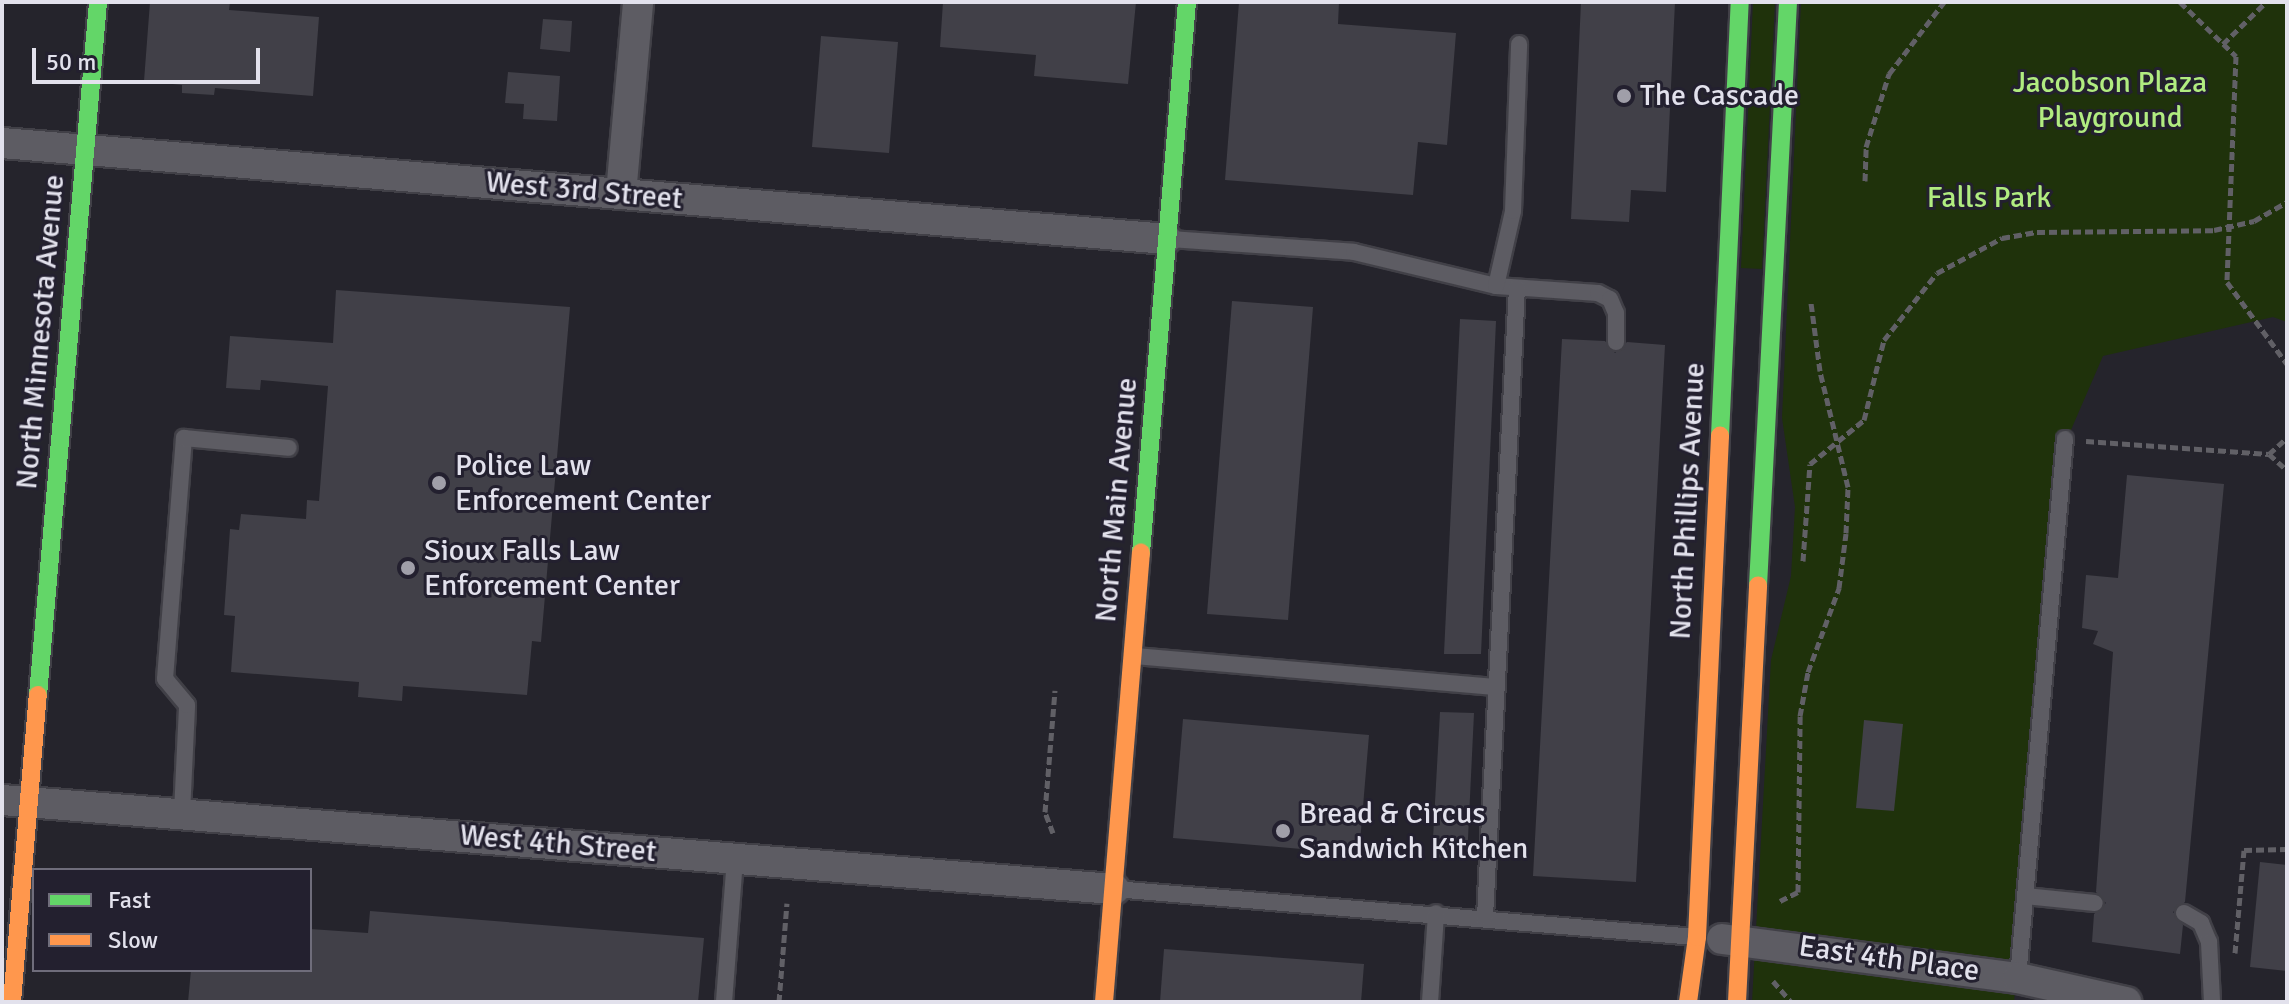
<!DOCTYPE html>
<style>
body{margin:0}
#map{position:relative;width:2289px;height:1004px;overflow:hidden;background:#25242c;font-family:Signika,sans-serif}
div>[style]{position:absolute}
.green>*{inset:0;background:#1f320b}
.building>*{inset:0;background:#414048}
.path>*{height:5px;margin-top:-2.5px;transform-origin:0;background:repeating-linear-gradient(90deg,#616066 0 8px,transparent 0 12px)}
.roads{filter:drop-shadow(2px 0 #414047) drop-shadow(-2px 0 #414047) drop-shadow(0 2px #414047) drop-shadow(0 -2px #414047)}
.lane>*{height:16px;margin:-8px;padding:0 8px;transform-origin:8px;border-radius:8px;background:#5d5c63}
.street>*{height:30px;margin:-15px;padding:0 15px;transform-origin:15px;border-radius:15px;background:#5d5c63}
.fast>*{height:18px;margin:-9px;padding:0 9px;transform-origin:9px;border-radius:9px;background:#63d668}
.slow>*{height:18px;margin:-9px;padding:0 9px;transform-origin:9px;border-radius:9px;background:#ff974d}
.dots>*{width:22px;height:22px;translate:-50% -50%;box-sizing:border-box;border:4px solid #23202f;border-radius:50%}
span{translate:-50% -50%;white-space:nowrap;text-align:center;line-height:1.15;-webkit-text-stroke:6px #23202f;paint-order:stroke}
.park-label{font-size:30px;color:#b1ec80}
.poi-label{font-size:30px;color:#e2e1ec}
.left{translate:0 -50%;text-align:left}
.street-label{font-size:30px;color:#e2e1ec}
.frame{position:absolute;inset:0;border:4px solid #e2e1ec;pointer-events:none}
.legend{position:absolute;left:32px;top:868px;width:280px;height:104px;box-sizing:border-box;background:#23202f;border:2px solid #6f6d7b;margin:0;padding:10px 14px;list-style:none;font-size:24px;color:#e2e1ec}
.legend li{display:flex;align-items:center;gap:16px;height:40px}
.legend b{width:40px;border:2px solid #6f6d7b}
.scale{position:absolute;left:32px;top:48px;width:228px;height:36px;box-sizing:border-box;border:4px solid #e2e1ec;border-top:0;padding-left:10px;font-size:24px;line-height:28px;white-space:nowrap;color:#e2e1ec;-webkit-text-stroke:6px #23202f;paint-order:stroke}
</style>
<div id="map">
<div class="green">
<i style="clip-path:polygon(1753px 2px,1775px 2px,1762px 269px,1741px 268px)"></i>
<i style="clip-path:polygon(1801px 2px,2287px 2px,2287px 322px,2273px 317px,2103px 356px,2061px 453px,2014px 1002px,1752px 1002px,1771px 660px,1791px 576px,1795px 507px,1782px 418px)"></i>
</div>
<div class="building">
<i style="clip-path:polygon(150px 2px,230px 2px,229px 10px,319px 17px,313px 96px,215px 88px,214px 95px,182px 93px,182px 85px,144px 81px)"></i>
<i style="clip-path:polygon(943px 2px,1136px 2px,1128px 84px,1034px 76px,1036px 55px,940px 47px)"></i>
<i style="clip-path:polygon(1239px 2px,1339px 2px,1338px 24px,1456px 33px,1447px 145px,1418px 142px,1413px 195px,1225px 180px)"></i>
<i style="clip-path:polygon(1581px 2px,1675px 2px,1666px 192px,1631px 190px,1629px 222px,1571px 219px)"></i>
<i style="clip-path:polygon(543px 19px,572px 21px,570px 52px,540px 49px)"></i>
<i style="clip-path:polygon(821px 36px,898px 42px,889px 153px,812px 147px)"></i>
<i style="clip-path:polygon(508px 72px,560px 76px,557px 121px,523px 119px,524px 104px,505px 103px)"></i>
<i style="clip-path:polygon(336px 290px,570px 307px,541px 642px,532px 641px,527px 695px,403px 686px,402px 701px,358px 697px,359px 682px,231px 672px,235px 616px,224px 615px,230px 529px,239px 530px,241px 514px,306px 519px,307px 500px,319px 501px,328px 386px,261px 380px,260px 390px,226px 388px,230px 336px,333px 343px)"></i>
<i style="clip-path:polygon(1232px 301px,1313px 307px,1288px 620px,1207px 614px)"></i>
<i style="clip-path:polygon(1460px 319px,1496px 321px,1481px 654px,1444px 654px)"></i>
<i style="clip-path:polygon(1562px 339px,1605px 341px,1615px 353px,1627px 342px,1665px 345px,1636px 882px,1533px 876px)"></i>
<i style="clip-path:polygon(2127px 475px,2224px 484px,2185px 902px,2173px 912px,2183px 925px,2180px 954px,2092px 942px,2094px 914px,2106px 903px,2096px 892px,2113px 652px,2093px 644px,2098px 631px,2082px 628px,2086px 575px,2118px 578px)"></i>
<i style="clip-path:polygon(1440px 712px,1474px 713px,1467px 859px,1432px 857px)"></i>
<i style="clip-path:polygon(1183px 719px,1369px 735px,1359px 854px,1173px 838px)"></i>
<i style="clip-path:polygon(1864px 720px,1903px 724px,1894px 811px,1856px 808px)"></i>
<i style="clip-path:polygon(2260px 862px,2287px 865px,2287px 971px,2250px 967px)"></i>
<i style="clip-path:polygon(370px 911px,704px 938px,698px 1002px,188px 1002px,191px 970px,310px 970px,310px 929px,368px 933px)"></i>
<i style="clip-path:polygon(1164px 949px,1364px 964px,1361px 1002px,1160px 1002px)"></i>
</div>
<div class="path">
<i style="left:2180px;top:2px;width:78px;rotate:44deg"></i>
<i style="left:2236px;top:56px;width:226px;rotate:92.3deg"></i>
<i style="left:2227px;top:282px;width:102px;rotate:53.8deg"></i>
<i style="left:2223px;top:44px;width:60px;rotate:-44.3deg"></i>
<i style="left:1865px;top:181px;width:34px;rotate:-88deg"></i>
<i style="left:1866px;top:147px;width:77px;rotate:-72.5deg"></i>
<i style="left:1889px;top:74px;width:91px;rotate:-52.6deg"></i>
<i style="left:2086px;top:441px;width:183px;rotate:4.1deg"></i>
<i style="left:2269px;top:454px;width:24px;rotate:-42deg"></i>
<i style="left:2269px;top:454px;width:24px;rotate:42deg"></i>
<i style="left:1803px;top:561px;width:97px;rotate:-85.9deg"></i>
<i style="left:1810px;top:464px;width:70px;rotate:-39.2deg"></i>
<i style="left:1864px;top:420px;width:82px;rotate:-76deg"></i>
<i style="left:1884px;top:340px;width:85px;rotate:-51.7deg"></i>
<i style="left:1937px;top:273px;width:74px;rotate:-28.3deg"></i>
<i style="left:2002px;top:238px;width:36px;rotate:-10deg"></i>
<i style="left:2037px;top:232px;width:177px;rotate:-0.6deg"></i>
<i style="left:2214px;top:230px;width:41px;rotate:-12.7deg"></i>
<i style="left:2254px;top:221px;width:38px;rotate:-30deg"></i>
<i style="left:1053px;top:833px;width:22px;rotate:-111deg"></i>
<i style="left:1045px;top:812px;width:122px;rotate:-85.3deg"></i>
<i style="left:1780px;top:901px;width:20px;rotate:-27deg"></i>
<i style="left:1798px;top:892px;width:176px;rotate:-89.3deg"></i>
<i style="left:1800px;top:716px;width:45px;rotate:-79.7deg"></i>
<i style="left:1808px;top:672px;width:90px;rotate:-69.7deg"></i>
<i style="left:1839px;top:588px;width:55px;rotate:-82.7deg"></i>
<i style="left:1846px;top:533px;width:46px;rotate:-87.5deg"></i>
<i style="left:1848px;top:487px;width:119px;rotate:-103.6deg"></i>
<i style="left:1820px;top:371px;width:69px;rotate:-97.5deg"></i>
<i style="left:2235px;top:953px;width:103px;rotate:-85deg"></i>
<i style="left:2244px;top:850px;width:43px;rotate:-1.3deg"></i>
<i style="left:1773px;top:981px;width:28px;rotate:49deg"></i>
<i style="left:779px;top:1002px;width:99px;rotate:-85.4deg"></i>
</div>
<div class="roads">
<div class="lane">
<i style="left:1170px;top:239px;width:184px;rotate:4deg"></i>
<i style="left:1354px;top:252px;width:146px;rotate:13.5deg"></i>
<i style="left:1496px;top:286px;width:102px;rotate:3.9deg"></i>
<i style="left:1598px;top:293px;width:13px;rotate:27deg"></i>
<i style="left:1610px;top:299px;width:15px;rotate:67deg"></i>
<i style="left:1616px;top:313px;width:29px;rotate:90deg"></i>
<i style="left:1496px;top:286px;width:77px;rotate:-77.2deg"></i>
<i style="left:1513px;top:211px;width:167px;rotate:-87.9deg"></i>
<i style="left:1134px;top:656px;width:363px;rotate:4.9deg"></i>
<i style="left:182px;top:813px;width:108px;rotate:-87.3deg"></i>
<i style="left:187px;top:705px;width:34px;rotate:-130deg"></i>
<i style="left:165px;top:679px;width:242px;rotate:-85.5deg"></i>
<i style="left:184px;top:438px;width:105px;rotate:5.4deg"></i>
<i style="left:1114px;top:889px;width:583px;rotate:4.72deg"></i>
<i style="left:2025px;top:896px;width:70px;rotate:5.7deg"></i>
<i style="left:2184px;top:913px;width:20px;rotate:30deg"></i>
<i style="left:2201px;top:923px;width:21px;rotate:67deg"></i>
<i style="left:2209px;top:942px;width:60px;rotate:87.1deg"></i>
<i style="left:1485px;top:917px;width:630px;rotate:-87.09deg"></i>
<i style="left:2018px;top:978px;width:541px;rotate:-85.02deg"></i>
<i style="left:724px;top:1002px;width:144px;rotate:-85.6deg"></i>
<i style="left:1430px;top:1002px;width:89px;rotate:-86.1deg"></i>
</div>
<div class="street">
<i style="left:2px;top:143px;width:1168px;rotate:4.71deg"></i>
<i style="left:621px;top:194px;width:193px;rotate:-84.9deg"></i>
<i style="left:2px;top:800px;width:1116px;rotate:4.58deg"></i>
<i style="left:1722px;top:939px;width:299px;rotate:7.5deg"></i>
<i style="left:2018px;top:978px;width:111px;rotate:12.5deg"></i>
</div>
<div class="fast">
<i style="left:1720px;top:436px;width:434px;rotate:-87.4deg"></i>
<i style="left:1141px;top:553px;width:553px;rotate:-85.23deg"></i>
<i style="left:1758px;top:586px;width:585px;rotate:-87.06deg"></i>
<i style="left:38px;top:695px;width:696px;rotate:-85.05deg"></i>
</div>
<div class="slow">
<i style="left:12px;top:1002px;width:308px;rotate:-85.2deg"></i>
<i style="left:1104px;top:1002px;width:451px;rotate:-85.3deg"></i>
<i style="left:1688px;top:1002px;width:66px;rotate:-82.1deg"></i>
<i style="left:1697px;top:937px;width:502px;rotate:-87.37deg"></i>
<i style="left:1737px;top:1002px;width:417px;rotate:-87.1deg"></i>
</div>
</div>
<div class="dots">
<i style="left:1624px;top:96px;background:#a09fa9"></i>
<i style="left:439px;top:483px;background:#a09fa9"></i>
<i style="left:408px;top:568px;background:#a09fa9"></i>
<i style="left:1283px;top:831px;background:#a09fa9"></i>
</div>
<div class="park-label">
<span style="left:2110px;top:100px">Jacobson Plaza<br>Playground</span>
<span style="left:1989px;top:198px">Falls Park</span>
</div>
<div class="poi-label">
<span class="left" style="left:1640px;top:96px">The Cascade</span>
<span class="left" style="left:455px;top:483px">Police Law<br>Enforcement Center</span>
<span class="left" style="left:424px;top:568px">Sioux Falls Law<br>Enforcement Center</span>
<span class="left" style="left:1299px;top:831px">Bread &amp; Circus<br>Sandwich Kitchen</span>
</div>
<div class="street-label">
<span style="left:584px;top:191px;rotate:5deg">West 3rd Street</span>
<span style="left:41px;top:332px;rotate:-85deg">North Minnesota Avenue</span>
<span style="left:1117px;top:500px;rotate:-85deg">North Main Avenue</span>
<span style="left:1688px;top:501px;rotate:-87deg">North Phillips Avenue</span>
<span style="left:558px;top:844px;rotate:5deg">West 4th Street</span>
<span style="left:1889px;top:959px;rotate:8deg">East 4th Place</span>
</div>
<div class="frame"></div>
<ul class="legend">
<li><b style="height:10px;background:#63d668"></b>Fast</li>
<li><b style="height:10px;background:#ff974d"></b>Slow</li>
</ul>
<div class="scale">50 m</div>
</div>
